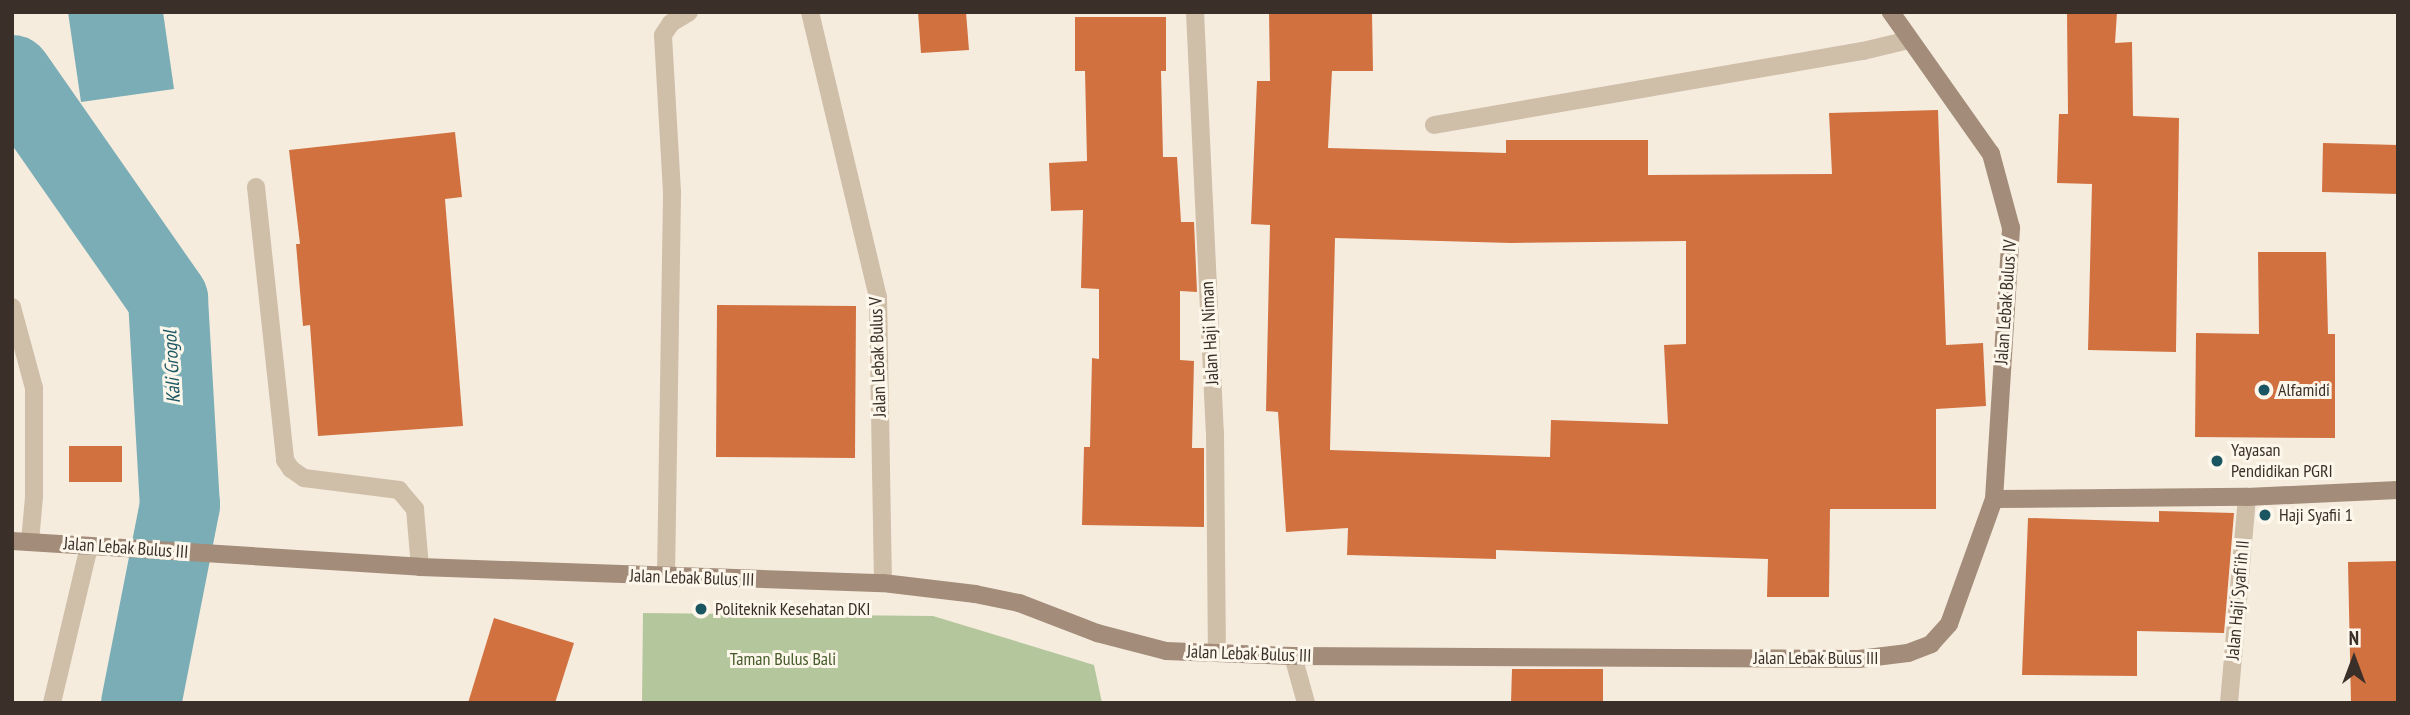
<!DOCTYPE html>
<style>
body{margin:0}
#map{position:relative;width:2410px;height:715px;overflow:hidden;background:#f5ecde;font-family:"PT Sans Narrow",sans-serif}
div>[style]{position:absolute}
.green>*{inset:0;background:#b4c69c}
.water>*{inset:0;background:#7aadb5}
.river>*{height:80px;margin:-40px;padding:0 40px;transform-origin:40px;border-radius:40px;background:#7aadb5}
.building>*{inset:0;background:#d17140}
.lane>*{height:18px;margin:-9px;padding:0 9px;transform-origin:9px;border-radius:9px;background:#cfbea8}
.street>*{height:18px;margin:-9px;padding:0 9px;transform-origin:9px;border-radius:9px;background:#cfbea8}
.secondary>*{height:18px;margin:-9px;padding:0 9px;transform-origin:9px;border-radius:9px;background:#a38c79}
.dots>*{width:19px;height:19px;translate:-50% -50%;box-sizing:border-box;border:4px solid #fcf6eb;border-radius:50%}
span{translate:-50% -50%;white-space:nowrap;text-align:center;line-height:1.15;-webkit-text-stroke:6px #fcf6eb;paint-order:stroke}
.street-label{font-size:18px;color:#3b3029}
.poi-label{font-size:18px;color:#3b3029}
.left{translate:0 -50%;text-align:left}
.park-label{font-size:18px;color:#455c2a}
.water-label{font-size:19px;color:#1a5661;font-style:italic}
.frame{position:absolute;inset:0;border:14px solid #3b3029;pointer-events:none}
.north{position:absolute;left:2319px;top:624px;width:70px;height:70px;-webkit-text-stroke:5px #fcf6eb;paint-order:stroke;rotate:0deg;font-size:19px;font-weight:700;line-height:28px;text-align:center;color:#3b3029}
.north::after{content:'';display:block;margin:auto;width:24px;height:32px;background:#3b3029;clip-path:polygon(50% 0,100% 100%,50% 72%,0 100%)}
</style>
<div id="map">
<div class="green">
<i style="clip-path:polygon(643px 613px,933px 616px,1094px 665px,1102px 703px,642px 703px)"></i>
</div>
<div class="water">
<i style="clip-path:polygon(68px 12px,163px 12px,174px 89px,81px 102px)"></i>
</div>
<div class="river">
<i style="left:12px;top:75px;width:273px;rotate:55.1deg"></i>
<i style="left:168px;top:299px;width:206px;rotate:86.7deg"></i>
<i style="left:180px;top:505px;width:202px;rotate:101.1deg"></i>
</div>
<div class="building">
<i style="clip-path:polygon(918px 12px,966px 12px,969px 50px,921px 53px)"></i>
<i style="clip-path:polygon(evenodd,1269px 12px,1372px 12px,1373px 71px,1332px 71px,1328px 148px,1506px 153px,1506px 140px,1648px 140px,1648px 175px,1832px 174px,1829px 113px,1938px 110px,1946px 345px,1983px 343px,1986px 406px,1936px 409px,1936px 509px,1830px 509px,1829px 597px,1767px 597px,1768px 559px,1496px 550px,1496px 559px,1347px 555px,1348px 528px,1286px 532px,1278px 412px,1266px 411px,1270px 225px,1251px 224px,1257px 81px,1270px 81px,1269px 12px,1335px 238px,1511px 243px,1686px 241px,1686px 344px,1664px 345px,1668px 424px,1551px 420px,1550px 457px,1330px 450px,1335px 238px)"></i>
<i style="clip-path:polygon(2067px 12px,2117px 12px,2115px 43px,2132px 42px,2133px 116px,2179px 118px,2176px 352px,2088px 350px,2092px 184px,2057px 183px,2059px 114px,2068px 114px)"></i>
<i style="clip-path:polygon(1075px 17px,1166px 17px,1166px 71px,1161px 71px,1163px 157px,1177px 157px,1181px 222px,1194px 222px,1197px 292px,1180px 291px,1180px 360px,1194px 361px,1192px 448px,1204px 448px,1204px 527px,1082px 525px,1084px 447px,1090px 447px,1092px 358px,1099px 359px,1099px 289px,1081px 288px,1083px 210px,1051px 211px,1049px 163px,1087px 161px,1085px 71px,1075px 71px)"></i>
<i style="clip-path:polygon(455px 132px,462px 197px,445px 199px,463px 426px,318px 436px,310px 325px,303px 326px,296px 244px,300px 244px,289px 150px)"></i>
<i style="clip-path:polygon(2323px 143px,2398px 145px,2398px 194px,2322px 192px)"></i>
<i style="clip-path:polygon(2258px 252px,2326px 252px,2328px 334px,2335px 334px,2335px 438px,2195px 437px,2196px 333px,2259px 334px)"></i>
<i style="clip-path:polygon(717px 305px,856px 306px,855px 458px,716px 457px)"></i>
<i style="clip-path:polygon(69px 446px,122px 446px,122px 482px,69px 482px)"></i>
<i style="clip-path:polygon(2159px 511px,2234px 513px,2224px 633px,2137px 631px,2137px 676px,2022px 675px,2028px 518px,2159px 522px)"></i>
<i style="clip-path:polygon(2398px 561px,2398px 703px,2351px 703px,2348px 562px)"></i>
<i style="clip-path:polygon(494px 618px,574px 643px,555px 703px,468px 703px)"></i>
<i style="clip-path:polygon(1512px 669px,1603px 669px,1603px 703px,1511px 703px)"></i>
</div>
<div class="lane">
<i style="left:256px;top:187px;width:275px;rotate:83.9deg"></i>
<i style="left:285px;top:460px;width:11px;rotate:56deg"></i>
<i style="left:291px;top:469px;width:16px;rotate:35deg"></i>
<i style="left:304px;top:478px;width:96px;rotate:7.2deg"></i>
<i style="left:399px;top:490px;width:25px;rotate:50deg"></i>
<i style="left:415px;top:509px;width:58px;rotate:85.1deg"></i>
<i style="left:666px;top:577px;width:385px;rotate:-89.1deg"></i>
<i style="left:672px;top:192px;width:157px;rotate:-93.3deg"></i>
<i style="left:663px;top:35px;width:14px;rotate:-56deg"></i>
<i style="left:671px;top:23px;width:21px;rotate:-31deg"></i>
</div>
<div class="street">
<i style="left:810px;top:12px;width:293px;rotate:76.6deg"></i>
<i style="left:878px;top:297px;width:286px;rotate:89deg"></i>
<i style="left:1195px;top:12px;width:420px;rotate:87.3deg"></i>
<i style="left:1215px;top:432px;width:221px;rotate:89.5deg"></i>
<i style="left:1434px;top:125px;width:435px;rotate:-9.8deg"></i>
<i style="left:1863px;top:51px;width:47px;rotate:-13.4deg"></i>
<i style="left:12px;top:307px;width:84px;rotate:74.8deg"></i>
<i style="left:34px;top:388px;width:109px;rotate:90deg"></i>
<i style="left:34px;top:497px;width:45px;rotate:95.1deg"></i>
<i style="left:1293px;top:656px;width:49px;rotate:74.5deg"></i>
<i style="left:52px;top:703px;width:161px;rotate:-76.7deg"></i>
<i style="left:2229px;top:703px;width:207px;rotate:-85deg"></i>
</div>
<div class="secondary">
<i style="left:1994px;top:499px;width:253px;rotate:-0.5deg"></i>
<i style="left:2247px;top:497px;width:151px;rotate:-2.7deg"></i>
<i style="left:12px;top:541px;width:409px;rotate:3.6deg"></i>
<i style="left:420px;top:567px;width:463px;rotate:2deg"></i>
<i style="left:883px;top:583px;width:93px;rotate:6.8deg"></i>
<i style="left:975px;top:594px;width:45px;rotate:11.6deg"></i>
<i style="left:1019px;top:603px;width:84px;rotate:21deg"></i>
<i style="left:1097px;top:633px;width:71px;rotate:14.6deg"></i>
<i style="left:1166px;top:651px;width:127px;rotate:2.3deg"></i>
<i style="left:1293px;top:656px;width:566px;rotate:0.3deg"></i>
<i style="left:1859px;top:659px;width:49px;rotate:-7deg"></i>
<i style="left:1908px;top:653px;width:25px;rotate:-21deg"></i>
<i style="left:1931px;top:644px;width:27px;rotate:-48deg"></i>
<i style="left:1949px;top:624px;width:133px;rotate:-70.2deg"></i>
<i style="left:1994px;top:499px;width:272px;rotate:-86.4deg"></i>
<i style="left:2011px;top:228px;width:77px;rotate:-105.1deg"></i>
<i style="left:1991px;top:154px;width:174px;rotate:-125.2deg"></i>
</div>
<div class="dots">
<i style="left:2264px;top:390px;background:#1a5661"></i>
<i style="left:2217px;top:461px;background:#1a5661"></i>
<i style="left:2265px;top:515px;background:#1a5661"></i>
<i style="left:701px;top:609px;background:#1a5661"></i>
</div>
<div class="street-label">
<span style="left:2006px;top:302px;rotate:-86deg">Jalan Lebak Bulus IV</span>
<span style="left:1210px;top:333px;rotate:-93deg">Jalan Haji Niman</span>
<span style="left:878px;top:357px;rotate:-92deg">Jalan Lebak Bulus V</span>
<span style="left:126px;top:548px;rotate:4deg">Jalan Lebak Bulus III</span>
<span style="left:692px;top:578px;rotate:2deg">Jalan Lebak Bulus III</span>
<span style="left:2238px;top:600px;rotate:-85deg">Jalan Haji Syafi'ih II</span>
<span style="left:1249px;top:654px;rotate:2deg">Jalan Lebak Bulus III</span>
<span style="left:1816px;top:658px">Jalan Lebak Bulus III</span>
</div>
<div class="poi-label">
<span class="left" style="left:2278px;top:390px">Alfamidi</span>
<span class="left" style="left:2231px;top:461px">Yayasan<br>Pendidikan PGRI</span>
<span class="left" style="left:2279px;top:515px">Haji Syafii 1</span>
<span class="left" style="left:715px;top:609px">Politeknik Kesehatan DKI</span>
</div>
<div class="park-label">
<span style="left:783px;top:659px">Taman Bulus Bali</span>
</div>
<div class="water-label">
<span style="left:172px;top:367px;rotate:-93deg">Kali Grogol</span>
</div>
<div class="frame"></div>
<div class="north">N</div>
</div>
